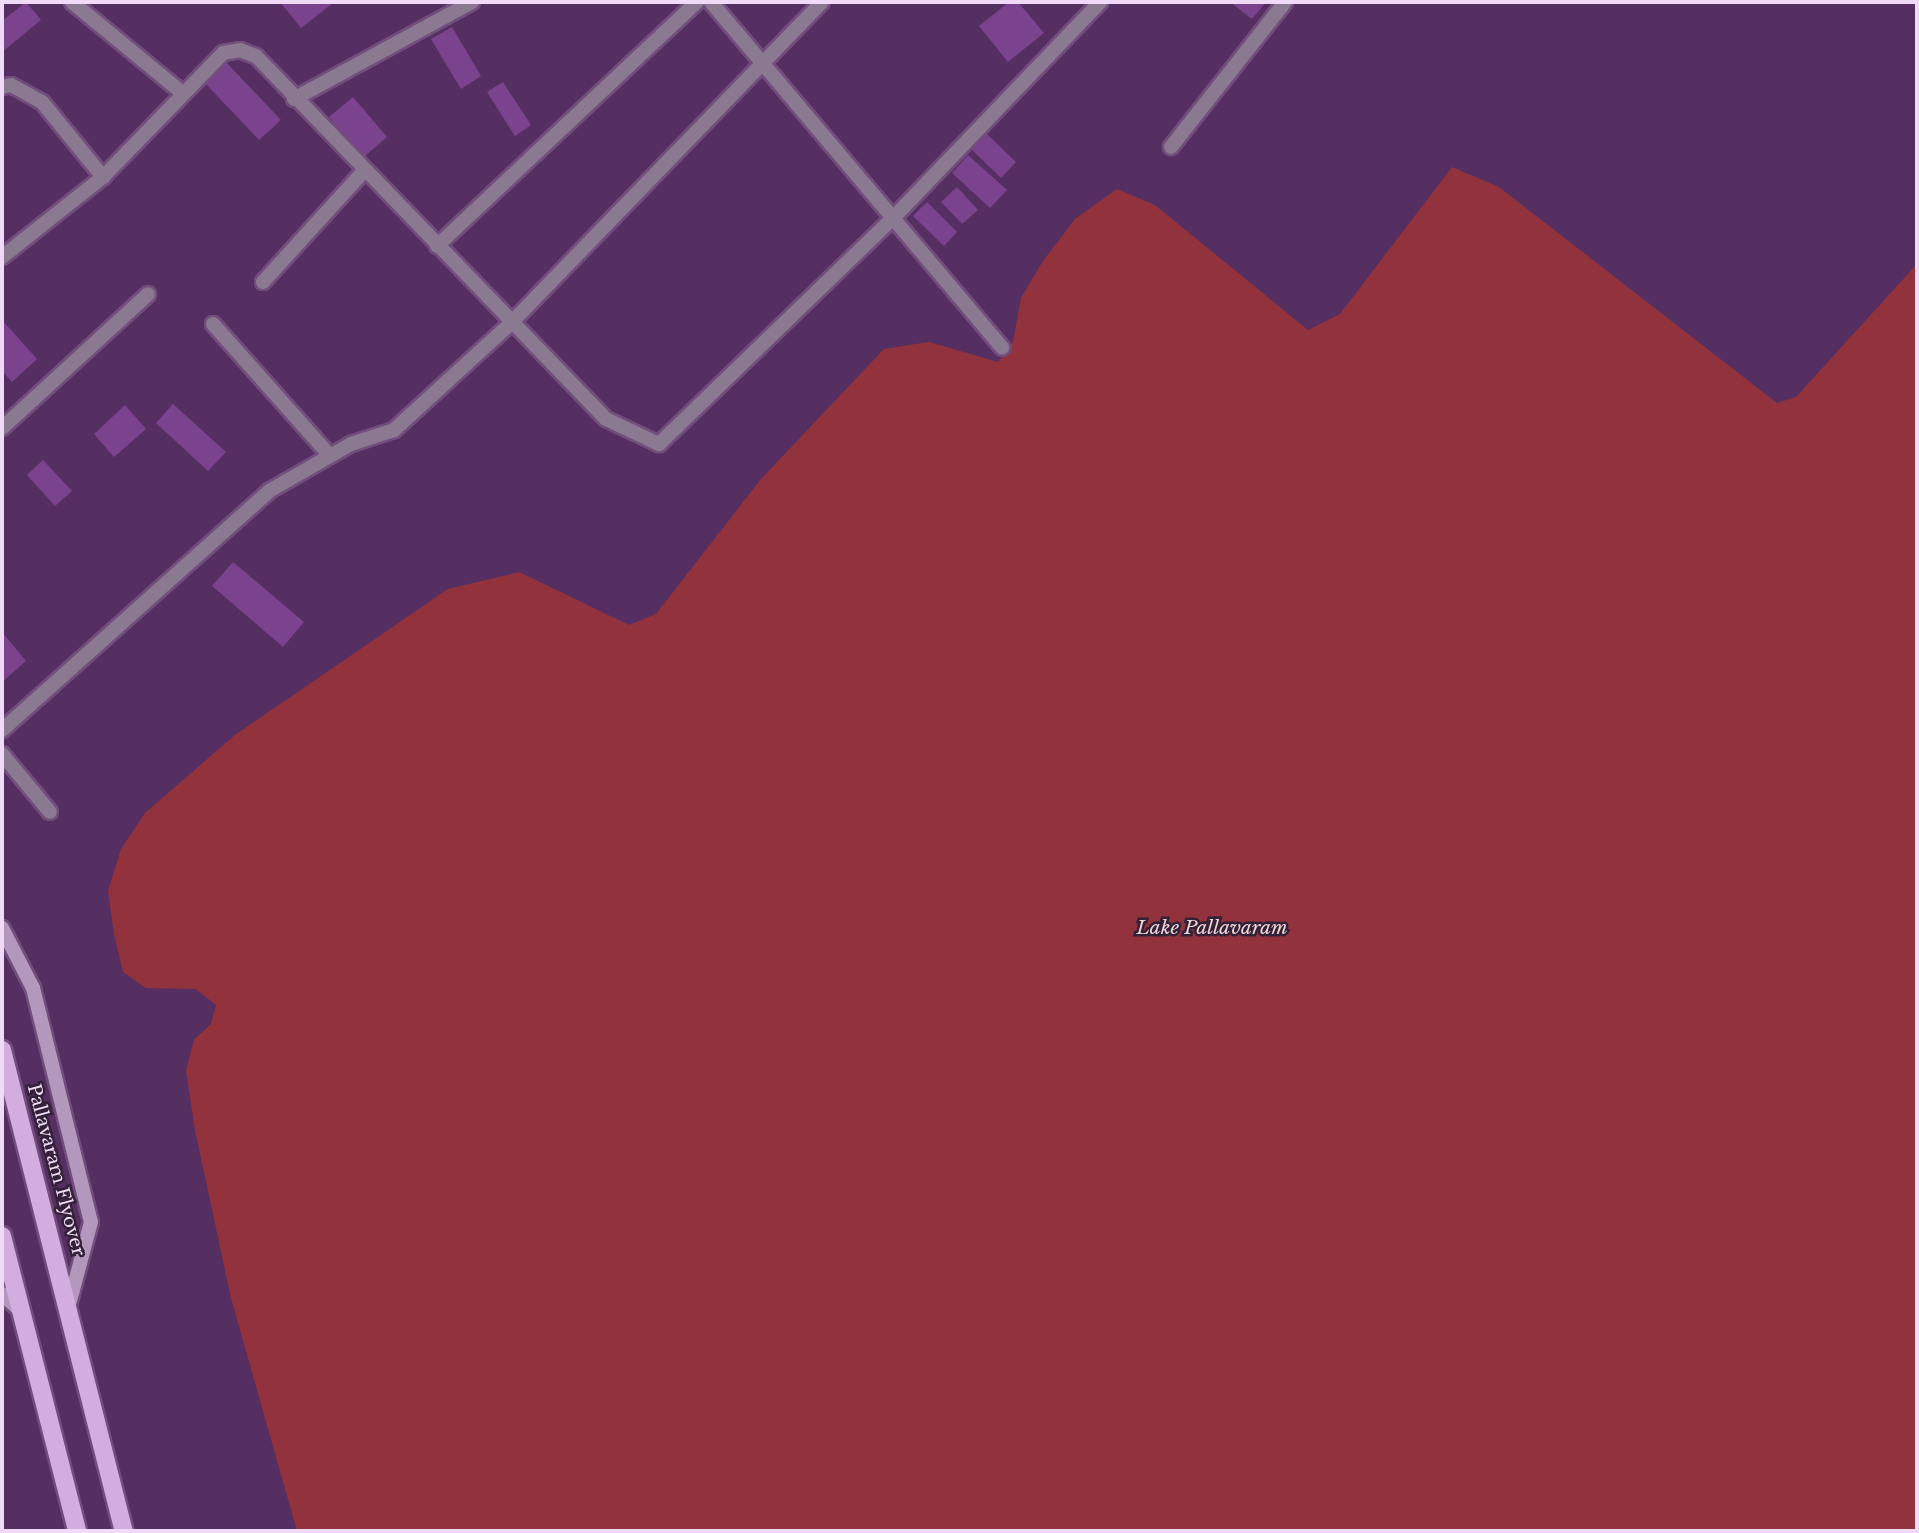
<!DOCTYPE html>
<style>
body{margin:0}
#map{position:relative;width:1919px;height:1533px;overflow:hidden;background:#562f62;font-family:"Libre Baskerville",serif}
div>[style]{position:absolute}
.water>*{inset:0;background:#92323c}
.building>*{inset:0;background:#7b428d}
.roads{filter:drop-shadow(2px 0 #724e7d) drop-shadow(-2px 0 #724e7d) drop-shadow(0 2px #724e7d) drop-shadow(0 -2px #724e7d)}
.street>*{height:14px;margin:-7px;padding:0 7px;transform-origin:7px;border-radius:7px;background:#8b7991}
.secondary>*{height:14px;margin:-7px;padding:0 7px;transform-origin:7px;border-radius:7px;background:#b497bd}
.primary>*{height:18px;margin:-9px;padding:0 9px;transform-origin:9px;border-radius:9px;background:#d3addf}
span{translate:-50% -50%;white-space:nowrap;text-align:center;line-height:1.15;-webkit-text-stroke:5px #322137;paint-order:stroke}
.street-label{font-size:18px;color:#f1daf8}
.water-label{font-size:19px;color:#f0d4d4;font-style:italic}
.frame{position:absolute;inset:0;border:4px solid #f1daf8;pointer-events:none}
</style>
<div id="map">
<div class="water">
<i style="clip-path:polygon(1452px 167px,1499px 187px,1777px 403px,1796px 397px,1917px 264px,1917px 1531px,297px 1531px,231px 1298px,195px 1130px,186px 1071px,194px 1040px,211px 1024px,216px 1005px,196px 989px,146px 988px,123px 972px,114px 934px,108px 891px,121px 849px,145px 813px,235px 735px,448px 589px,519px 572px,629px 625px,656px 614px,761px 479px,884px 349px,929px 342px,998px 362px,1013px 342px,1021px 298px,1043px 261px,1075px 219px,1117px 189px,1155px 205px,1308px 330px,1340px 314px)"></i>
</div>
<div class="building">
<i style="clip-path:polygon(26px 2px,41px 20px,2px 52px,2px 21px)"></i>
<i style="clip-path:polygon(280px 2px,332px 2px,333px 3px,301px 28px)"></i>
<i style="clip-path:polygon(1009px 2px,1018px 2px,1044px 33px,1008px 62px,979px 26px)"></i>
<i style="clip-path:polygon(1230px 2px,1266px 2px,1252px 19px)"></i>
<i style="clip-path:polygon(452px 27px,481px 76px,461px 89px,431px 39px)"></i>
<i style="clip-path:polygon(226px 62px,281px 120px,259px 140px,204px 82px)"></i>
<i style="clip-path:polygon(503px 82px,531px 125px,515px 136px,487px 92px)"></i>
<i style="clip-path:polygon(353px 97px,387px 137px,364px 157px,329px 117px)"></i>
<i style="clip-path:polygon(987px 134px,1016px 162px,1001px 178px,972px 150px)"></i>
<i style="clip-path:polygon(968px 155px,1007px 190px,990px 208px,952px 173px)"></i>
<i style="clip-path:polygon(957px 187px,978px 210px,962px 224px,941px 202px)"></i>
<i style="clip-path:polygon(927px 202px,957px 232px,944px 246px,913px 216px)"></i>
<i style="clip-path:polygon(2px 320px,37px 359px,12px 382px,2px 371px)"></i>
<i style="clip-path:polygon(173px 404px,226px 452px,208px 471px,156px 423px)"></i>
<i style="clip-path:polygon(125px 405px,146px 429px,114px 457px,94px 434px)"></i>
<i style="clip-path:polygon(43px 460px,72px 491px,55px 506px,27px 475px)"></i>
<i style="clip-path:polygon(233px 562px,304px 622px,283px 647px,212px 586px)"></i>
<i style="clip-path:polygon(2px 632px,26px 661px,2px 682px)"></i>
</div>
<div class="roads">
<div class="street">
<i style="left:72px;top:2px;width:141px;rotate:39.5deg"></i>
<i style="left:711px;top:2px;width:452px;rotate:49.9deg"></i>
<i style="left:2px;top:87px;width:9px;rotate:-13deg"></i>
<i style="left:11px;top:85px;width:35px;rotate:29deg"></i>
<i style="left:42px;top:102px;width:97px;rotate:50.9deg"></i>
<i style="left:294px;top:99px;width:203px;rotate:-28.6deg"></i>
<i style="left:1171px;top:147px;width:184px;rotate:-51.8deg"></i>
<i style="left:437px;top:246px;width:357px;rotate:-43.2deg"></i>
<i style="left:2px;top:257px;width:129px;rotate:-38.4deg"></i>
<i style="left:103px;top:177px;width:173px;rotate:-45.9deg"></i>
<i style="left:223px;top:53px;width:17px;rotate:-10deg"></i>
<i style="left:240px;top:50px;width:17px;rotate:21deg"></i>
<i style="left:256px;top:56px;width:504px;rotate:46.04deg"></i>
<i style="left:606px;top:419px;width:59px;rotate:25.3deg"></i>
<i style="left:659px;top:444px;width:327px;rotate:-44deg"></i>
<i style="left:894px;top:217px;width:298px;rotate:-46.2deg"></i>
<i style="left:263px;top:282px;width:150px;rotate:-47.7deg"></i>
<i style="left:213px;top:324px;width:176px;rotate:48.4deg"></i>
<i style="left:2px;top:428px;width:198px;rotate:-42.5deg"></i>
<i style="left:2px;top:730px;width:358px;rotate:-41.8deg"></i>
<i style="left:269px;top:491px;width:95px;rotate:-29.8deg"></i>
<i style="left:351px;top:444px;width:45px;rotate:-18deg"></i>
<i style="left:394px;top:430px;width:157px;rotate:-42.4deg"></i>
<i style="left:510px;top:324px;width:448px;rotate:-45.9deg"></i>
<i style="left:2px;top:754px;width:75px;rotate:50.4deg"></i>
</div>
<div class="secondary">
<i style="left:2px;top:928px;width:68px;rotate:62.7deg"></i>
<i style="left:33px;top:988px;width:241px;rotate:76.1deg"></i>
<i style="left:91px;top:1222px;width:82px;rotate:104.9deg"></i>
<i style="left:2px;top:1294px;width:28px;rotate:42deg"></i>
</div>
<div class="primary">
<i style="left:2px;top:1050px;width:496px;rotate:75.8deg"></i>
<i style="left:2px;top:1236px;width:304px;rotate:75.7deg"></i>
</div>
</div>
<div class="street-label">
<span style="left:56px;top:1170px;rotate:75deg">Pallavaram Flyover</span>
</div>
<div class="water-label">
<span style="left:1212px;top:928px">Lake Pallavaram</span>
</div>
<div class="frame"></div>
</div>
